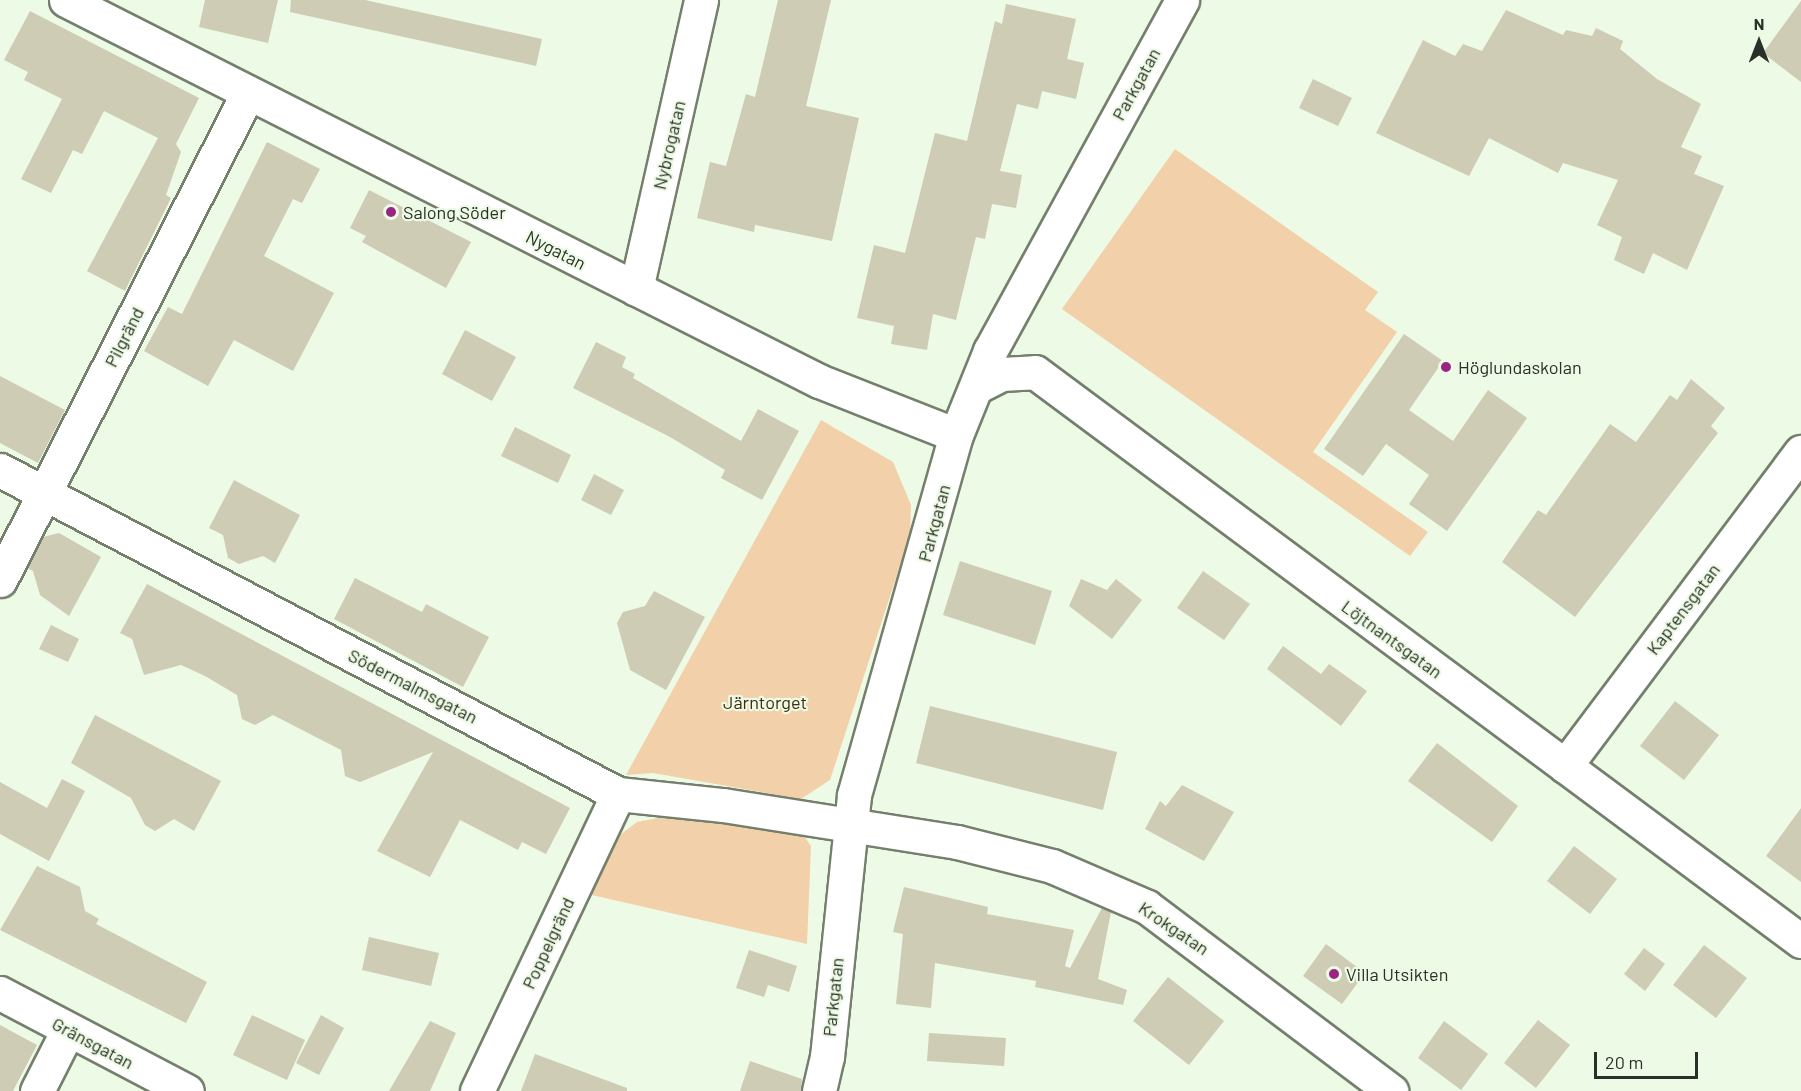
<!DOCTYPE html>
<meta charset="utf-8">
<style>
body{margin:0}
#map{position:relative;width:1801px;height:1091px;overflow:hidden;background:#edfae5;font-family:Barlow,sans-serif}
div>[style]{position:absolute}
.green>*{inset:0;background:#f2d0a9}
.building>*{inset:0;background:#ceccb5}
.roads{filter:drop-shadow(2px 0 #747f6c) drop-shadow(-2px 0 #747f6c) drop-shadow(0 2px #747f6c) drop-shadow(0 -2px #747f6c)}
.minor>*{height:33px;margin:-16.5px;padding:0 16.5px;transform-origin:16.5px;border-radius:16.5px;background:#fff}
.dots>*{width:16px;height:16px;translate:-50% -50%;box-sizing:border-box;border:3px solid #edfae5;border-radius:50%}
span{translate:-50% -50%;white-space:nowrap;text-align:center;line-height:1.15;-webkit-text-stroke:4.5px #edfae5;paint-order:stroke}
.street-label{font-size:18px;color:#2a2f27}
.poi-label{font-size:18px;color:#2a2f27}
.left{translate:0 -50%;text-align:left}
.park-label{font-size:18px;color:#3e290d}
.north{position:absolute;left:1729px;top:12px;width:60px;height:60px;-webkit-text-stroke:4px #edfae5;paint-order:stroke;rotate:0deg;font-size:16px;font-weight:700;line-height:24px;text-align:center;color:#2a2f27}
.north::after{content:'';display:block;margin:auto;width:21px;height:27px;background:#2a2f27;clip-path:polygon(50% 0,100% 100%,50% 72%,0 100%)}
.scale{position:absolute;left:1594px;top:1052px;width:104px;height:27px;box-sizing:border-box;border:3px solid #2a2f27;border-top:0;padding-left:8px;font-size:18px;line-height:21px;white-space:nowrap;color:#2a2f27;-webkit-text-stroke:4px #edfae5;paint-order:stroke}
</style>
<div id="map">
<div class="green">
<i style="clip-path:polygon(1175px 149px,1378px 292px,1365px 310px,1397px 332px,1313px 452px,1428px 532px,1410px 556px,1062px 309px)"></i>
<i style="clip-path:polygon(821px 420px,893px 462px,911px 505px,910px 535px,830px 780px,801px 799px,653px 773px,626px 775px)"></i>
<i style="clip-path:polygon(669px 816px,803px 835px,811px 846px,807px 944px,583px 893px,616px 838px,637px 822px)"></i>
</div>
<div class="building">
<i style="clip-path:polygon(205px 0,278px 0,268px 43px,199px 27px)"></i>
<i style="clip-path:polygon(291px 0,365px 0,542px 39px,536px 66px,290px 12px)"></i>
<i style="clip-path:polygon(778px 0,831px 0,806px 106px,859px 118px,832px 241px,755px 225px,754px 232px,697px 218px,710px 162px,726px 166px,746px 94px,755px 97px)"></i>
<i style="clip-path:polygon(1801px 1px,1801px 82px,1763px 53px)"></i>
<i style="clip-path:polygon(1006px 4px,1076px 19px,1067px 59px,1084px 63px,1076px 99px,1042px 91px,1038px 109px,1017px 104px,1000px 171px,1022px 175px,1016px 208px,992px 204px,985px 239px,976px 237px,956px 320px,933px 314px,927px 350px,891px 344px,894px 326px,857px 318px,874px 245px,905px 253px,935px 133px,967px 141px,995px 21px,1002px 24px)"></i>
<i style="clip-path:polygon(1506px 10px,1563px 35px,1566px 30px,1592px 36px,1596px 28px,1623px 41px,1620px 49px,1657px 79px,1701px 104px,1681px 147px,1702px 156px,1694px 174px,1724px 186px,1687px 270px,1653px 253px,1644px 274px,1614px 260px,1622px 237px,1597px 225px,1618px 180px,1563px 163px,1558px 173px,1489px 138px,1469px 176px,1376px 133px,1423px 40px,1455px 56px,1463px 44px,1482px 51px)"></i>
<i style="clip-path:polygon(30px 11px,199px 98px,176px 144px,181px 152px,166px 195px,171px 198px,125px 291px,87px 271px,158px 138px,104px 111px,82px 154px,73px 150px,51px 193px,21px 179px,62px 99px,24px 80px,28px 72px,4px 60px)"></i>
<i style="clip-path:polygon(1313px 79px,1352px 98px,1338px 126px,1299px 108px)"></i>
<i style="clip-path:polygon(267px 142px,320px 169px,302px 203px,293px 199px,264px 256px,334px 293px,293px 371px,234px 340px,208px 386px,144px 351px,168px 307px,182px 314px)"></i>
<i style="clip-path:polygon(369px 190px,471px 242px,446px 288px,362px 242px,366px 236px,350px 228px)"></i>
<i style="clip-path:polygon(465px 330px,516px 357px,492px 401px,442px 374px)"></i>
<i style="clip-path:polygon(1404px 334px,1443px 361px,1409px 410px,1453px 441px,1488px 390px,1527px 418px,1447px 531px,1409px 504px,1429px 475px,1386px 444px,1363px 476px,1324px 449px)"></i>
<i style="clip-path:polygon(596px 342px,626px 357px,622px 367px,635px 374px,633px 378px,741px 441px,758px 409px,799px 431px,762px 500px,721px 478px,725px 470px,670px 437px,573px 388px)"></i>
<i style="clip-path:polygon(0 376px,65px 410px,38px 463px,0 443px)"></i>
<i style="clip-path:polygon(1691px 379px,1725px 408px,1711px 426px,1718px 433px,1575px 617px,1502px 562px,1538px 510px,1546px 515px,1610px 424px,1636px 442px,1670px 395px,1677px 400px)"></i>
<i style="clip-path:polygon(515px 427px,571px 455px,558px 483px,501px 456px)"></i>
<i style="clip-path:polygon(594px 474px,624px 490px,611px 515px,581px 500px)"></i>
<i style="clip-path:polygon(234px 480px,300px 515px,275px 563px,263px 556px,239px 564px,228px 558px,223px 535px,209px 528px)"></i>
<i style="clip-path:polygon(59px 533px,101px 557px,69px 616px,40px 595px,33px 571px,27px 568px,43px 537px)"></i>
<i style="clip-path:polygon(960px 561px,1052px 591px,1035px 645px,943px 615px)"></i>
<i style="clip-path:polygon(1203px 571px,1250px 604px,1224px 640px,1177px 608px)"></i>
<i style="clip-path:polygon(355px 578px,422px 612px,426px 604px,489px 637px,463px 687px,334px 619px)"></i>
<i style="clip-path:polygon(1081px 579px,1107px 590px,1116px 579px,1142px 600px,1112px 639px,1069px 606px)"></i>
<i style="clip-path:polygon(147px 584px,570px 808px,546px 854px,522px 842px,518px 850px,460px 820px,430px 877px,377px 851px,433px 752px,360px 782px,345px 776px,341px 750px,273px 715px,255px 725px,242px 719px,237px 695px,205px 676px,181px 665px,144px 675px,132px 639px,120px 633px)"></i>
<i style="clip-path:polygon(654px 591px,705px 617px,666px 690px,630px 670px,617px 623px,623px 612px,645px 606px)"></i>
<i style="clip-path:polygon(51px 625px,79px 639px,68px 662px,39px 649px)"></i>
<i style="clip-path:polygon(1283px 646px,1321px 674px,1329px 664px,1367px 691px,1341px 726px,1267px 669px)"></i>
<i style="clip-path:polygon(1675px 701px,1719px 735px,1684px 780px,1640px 746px)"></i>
<i style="clip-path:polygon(930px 706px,1117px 752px,1103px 810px,916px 763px)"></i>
<i style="clip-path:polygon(95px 715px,221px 781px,194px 831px,174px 819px,155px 831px,145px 825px,131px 798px,71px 763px)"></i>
<i style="clip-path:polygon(1437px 743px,1518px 806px,1492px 842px,1408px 781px)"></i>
<i style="clip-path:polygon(62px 779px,85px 791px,49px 861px,0 834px,0 782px,47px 808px)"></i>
<i style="clip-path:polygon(1182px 785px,1234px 812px,1204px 861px,1145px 829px,1160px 801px,1166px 806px)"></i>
<i style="clip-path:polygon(1801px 808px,1801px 882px,1766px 856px)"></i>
<i style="clip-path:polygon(1574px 846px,1617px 879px,1590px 914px,1547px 881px)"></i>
<i style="clip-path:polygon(37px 866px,80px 887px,85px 911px,99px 919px,96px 924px,207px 982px,186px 1023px,0 930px)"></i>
<i style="clip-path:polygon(904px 887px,988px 907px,987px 914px,1074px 930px,1065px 966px,1070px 968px,1102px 908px,1111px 912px,1098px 979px,1127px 990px,1123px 1005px,1035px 987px,1036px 981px,935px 963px,931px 1008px,896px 1004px,903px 934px,893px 932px)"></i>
<i style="clip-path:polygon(369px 937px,439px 953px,431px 986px,362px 970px)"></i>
<i style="clip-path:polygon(1326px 944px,1365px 973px,1342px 1004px,1303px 976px)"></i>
<i style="clip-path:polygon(1704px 945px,1747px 978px,1716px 1018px,1673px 985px)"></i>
<i style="clip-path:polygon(1644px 948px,1665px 964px,1645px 991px,1624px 974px)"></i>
<i style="clip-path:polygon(749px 950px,797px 966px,789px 992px,768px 985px,764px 997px,736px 988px)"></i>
<i style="clip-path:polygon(1168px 977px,1224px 1021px,1189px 1065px,1133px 1021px)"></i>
<i style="clip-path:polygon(252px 1015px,305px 1040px,287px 1080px,233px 1055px)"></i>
<i style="clip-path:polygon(321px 1015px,344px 1028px,319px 1075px,296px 1063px)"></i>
<i style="clip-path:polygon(1538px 1020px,1570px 1045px,1536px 1088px,1504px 1063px)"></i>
<i style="clip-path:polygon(430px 1021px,456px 1033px,430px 1091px,389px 1091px)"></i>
<i style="clip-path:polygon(1444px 1021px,1488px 1054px,1461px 1090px,1418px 1058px)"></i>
<i style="clip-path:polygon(0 1025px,37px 1045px,13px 1091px,0 1091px)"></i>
<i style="clip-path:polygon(929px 1033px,1006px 1038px,1004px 1066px,927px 1061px)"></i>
<i style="clip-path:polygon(535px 1054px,627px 1088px,627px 1091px,521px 1091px)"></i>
<i style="clip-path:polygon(750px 1061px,802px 1079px,801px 1091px,740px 1091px)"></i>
</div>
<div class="roads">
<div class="minor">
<i style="left:66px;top:0;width:844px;rotate:26.84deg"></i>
<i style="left:819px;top:381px;width:147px;rotate:21.5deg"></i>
<i style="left:636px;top:289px;width:296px;rotate:-77.3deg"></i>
<i style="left:976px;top:387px;width:28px;rotate:-27deg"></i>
<i style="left:1001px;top:374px;width:34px;rotate:-3deg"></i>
<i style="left:1035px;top:372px;width:954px;rotate:36.61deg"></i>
<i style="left:0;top:470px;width:698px;rotate:27.67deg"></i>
<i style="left:618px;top:794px;width:106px;rotate:6deg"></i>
<i style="left:723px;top:805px;width:237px;rotate:9deg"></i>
<i style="left:957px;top:842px;width:98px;rotate:14.2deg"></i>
<i style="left:1052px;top:866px;width:103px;rotate:23.3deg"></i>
<i style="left:1147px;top:907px;width:306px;rotate:37deg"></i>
<i style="left:0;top:580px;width:544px;rotate:-63.01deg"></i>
<i style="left:1565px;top:766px;width:393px;rotate:-53.1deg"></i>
<i style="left:0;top:993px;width:211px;rotate:27.7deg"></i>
<i style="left:37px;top:1091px;width:68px;rotate:-63.1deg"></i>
<i style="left:477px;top:1091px;width:329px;rotate:-64.6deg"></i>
<i style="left:819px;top:1091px;width:35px;rotate:-77deg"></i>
<i style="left:827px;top:1057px;width:263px;rotate:-84.1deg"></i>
<i style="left:854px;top:795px;width:374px;rotate:-74.2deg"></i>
<i style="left:956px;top:435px;width:91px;rotate:-68deg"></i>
<i style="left:990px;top:351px;width:400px;rotate:-61.3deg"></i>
</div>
</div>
<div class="dots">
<i style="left:391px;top:212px;background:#992581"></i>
<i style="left:1446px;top:367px;background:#992581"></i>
<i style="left:1334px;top:974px;background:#992581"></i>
</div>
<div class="street-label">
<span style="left:1136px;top:84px;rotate:-61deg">Parkgatan</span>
<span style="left:669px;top:145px;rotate:-77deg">Nybrogatan</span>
<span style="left:556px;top:250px;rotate:27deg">Nygatan</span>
<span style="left:124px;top:337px;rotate:-63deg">Pilgränd</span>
<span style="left:934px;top:523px;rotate:-75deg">Parkgatan</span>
<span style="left:1683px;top:609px;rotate:-53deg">Kaptensgatan</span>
<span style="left:1392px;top:639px;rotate:36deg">Löjtnantsgatan</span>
<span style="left:413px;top:686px;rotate:27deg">Södermalmsgatan</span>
<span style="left:1174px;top:928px;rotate:34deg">Krokgatan</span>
<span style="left:548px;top:943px;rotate:-65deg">Poppelgränd</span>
<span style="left:833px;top:997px;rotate:-84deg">Parkgatan</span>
<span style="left:93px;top:1043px;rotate:28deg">Gränsgatan</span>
</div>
<div class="poi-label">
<span class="left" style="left:403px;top:212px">Salong Söder</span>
<span class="left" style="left:1458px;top:367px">Höglundaskolan</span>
<span class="left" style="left:1346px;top:974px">Villa Utsikten</span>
</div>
<div class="park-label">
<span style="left:765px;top:702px">Järntorget</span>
</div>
<div class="north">N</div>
<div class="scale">20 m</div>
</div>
